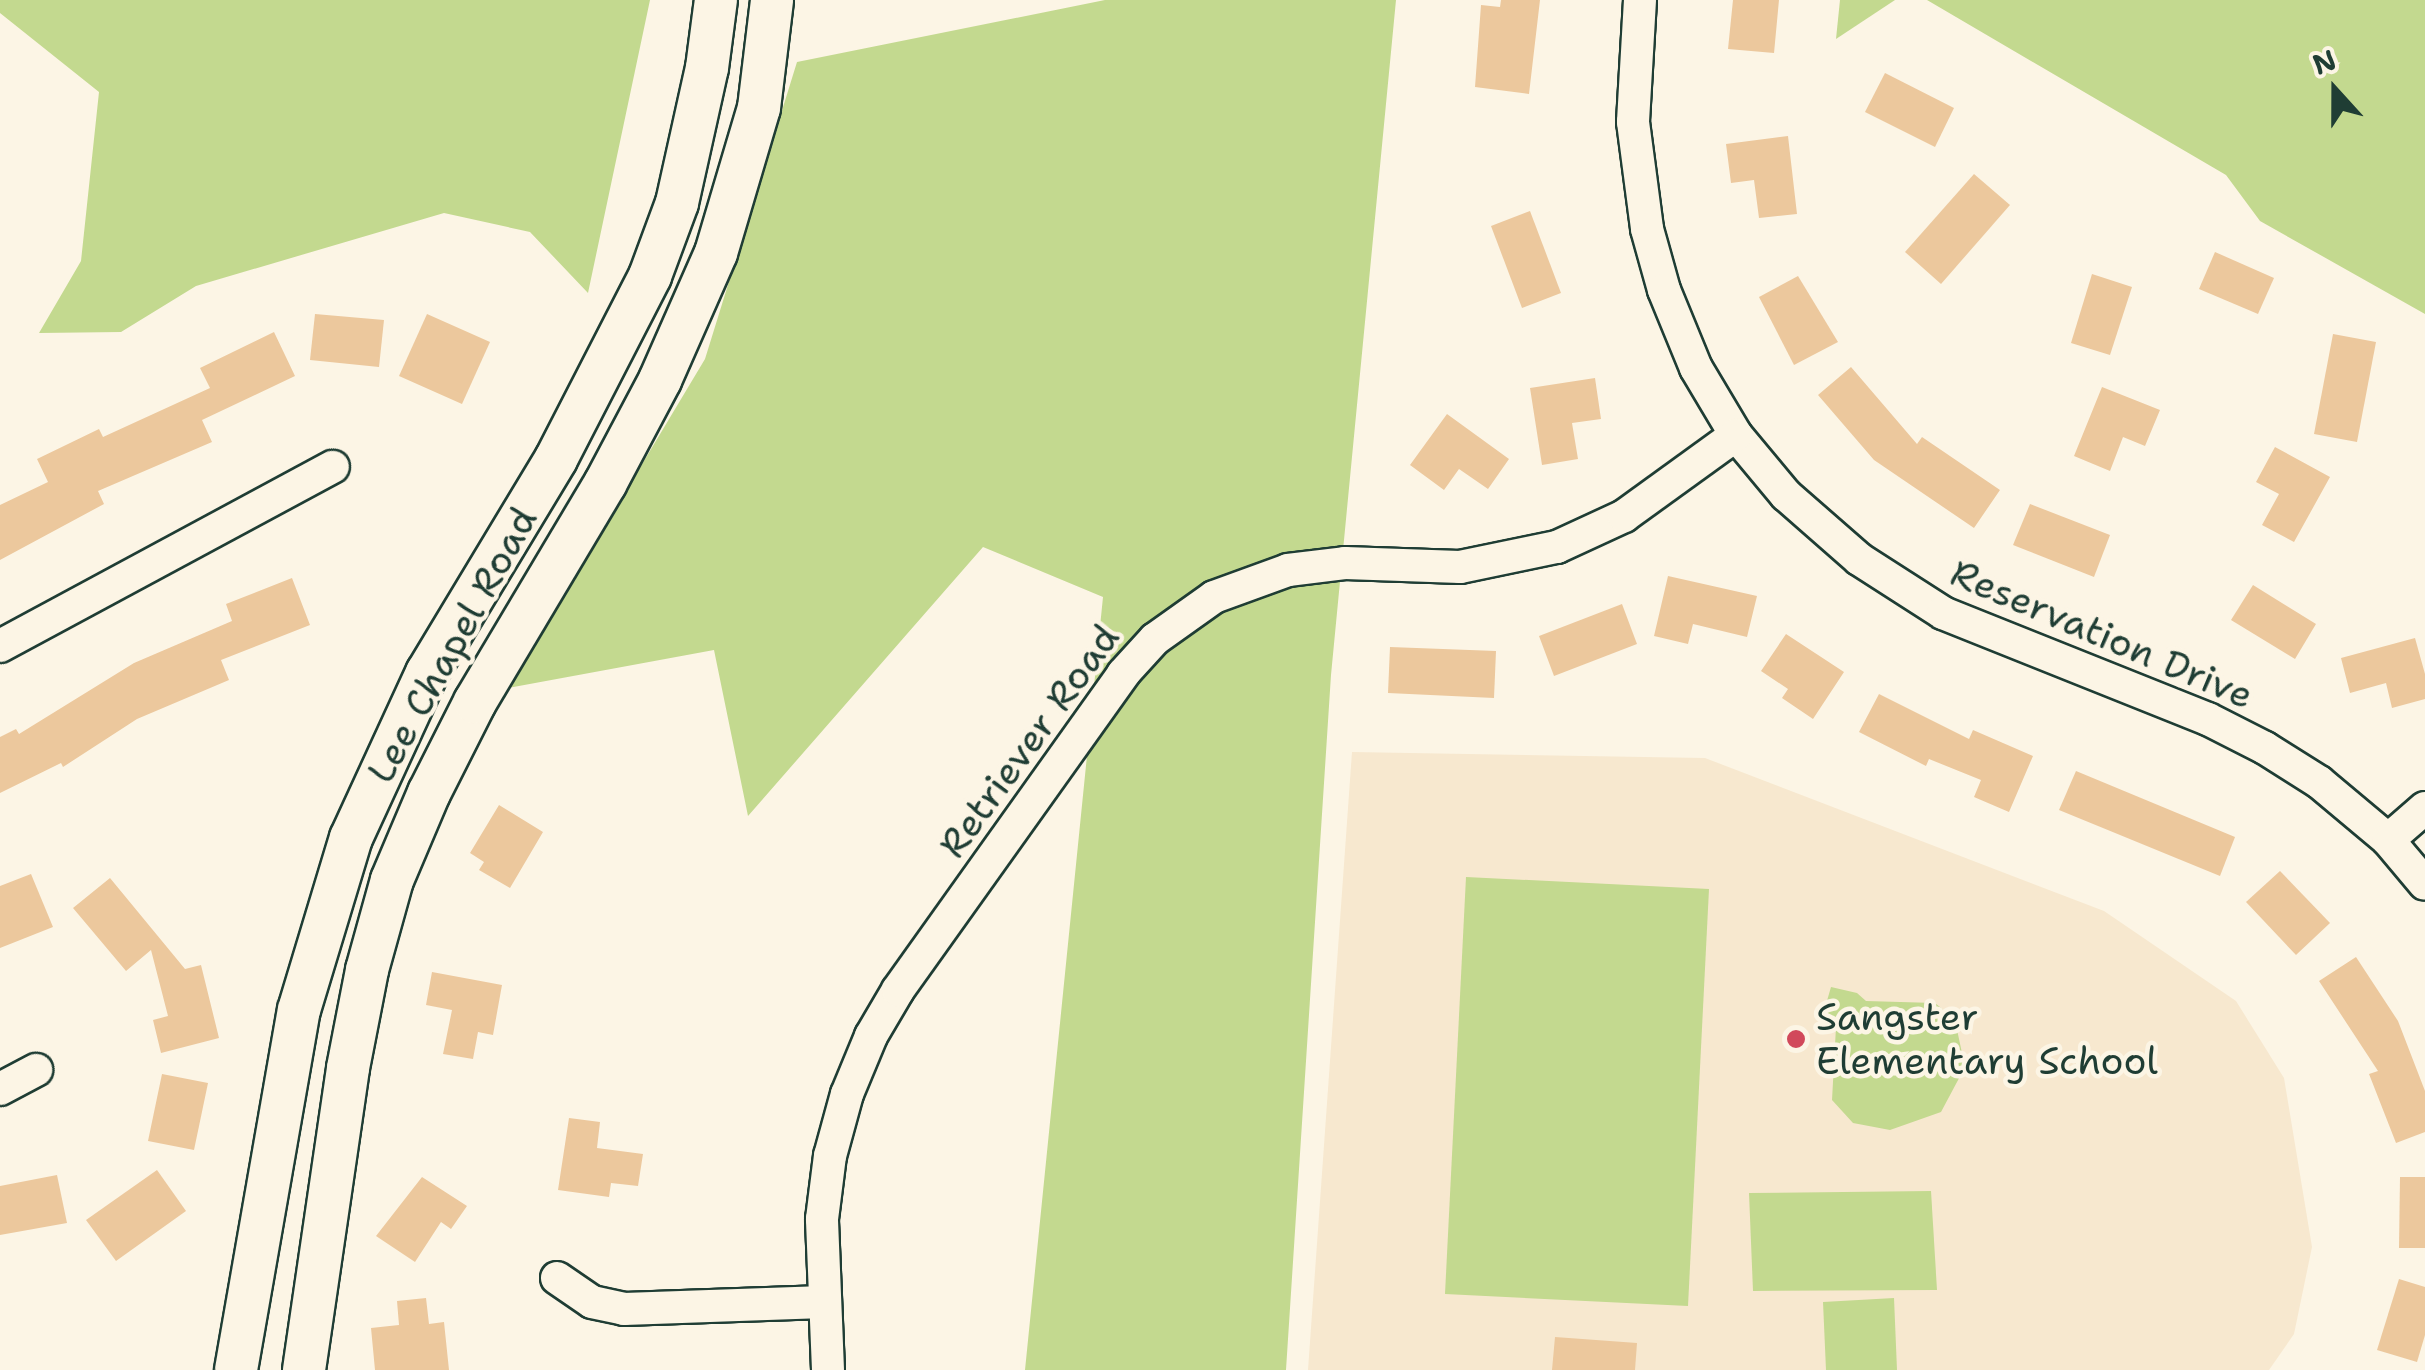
<!DOCTYPE html>
<style>
body{margin:0}
#map{position:relative;width:2425px;height:1370px;overflow:hidden;background:#fcf5e5;font-family:"Shantell Sans",sans-serif}
div>[style]{position:absolute}
.built>*{inset:0;background:#f7e8cf}
.green>*{inset:0;background:#c3d98f}
.building>*{inset:0;background:#ecc89d}
.roads{filter:drop-shadow(2px 0 #1f3d34) drop-shadow(-2px 0 #1f3d34) drop-shadow(0 2px #1f3d34) drop-shadow(0 -2px #1f3d34)}
.minor>*{height:32px;margin:-16px;padding:0 16px;transform-origin:16px;border-radius:16px;background:#fcf5e5}
.major>*{height:42px;margin:-21px;padding:0 21px;transform-origin:21px;border-radius:21px;background:#fcf5e5}
.dots>*{width:28px;height:28px;translate:-50% -50%;box-sizing:border-box;border:5px solid #fcf5e5;border-radius:50%}
span{translate:-50% -50%;white-space:nowrap;text-align:center;line-height:1.15;-webkit-text-stroke:9px #fcf5e5;paint-order:stroke}
.street-label{font-size:38px;color:#1f3d34}
.poi-label{font-size:38px;color:#1f3d34}
.left{translate:0 -50%;text-align:left}
.north{position:absolute;left:2285px;top:40px;width:100px;height:100px;-webkit-text-stroke:8px #fcf5e5;paint-order:stroke;rotate:339deg;font-size:28px;font-weight:700;line-height:40px;text-align:center;color:#1f3d34}
.north::after{content:'';display:block;margin:auto;width:35px;height:45px;background:#1f3d34;clip-path:polygon(50% 0,100% 100%,50% 72%,0 100%)}
</style>
<div id="map">
<div class="built">
<i style="clip-path:polygon(1352px 752px,1705px 758px,2104px 911px,2236px 1001px,2284px 1078px,2312px 1247px,2294px 1334px,2269px 1370px,1308px 1370px)"></i>
</div>
<div class="green">
<i style="clip-path:polygon(0 0,650px 0,588px 293px,530px 232px,444px 213px,196px 286px,121px 332px,39px 333px,81px 261px,99px 92px,0 13px)"></i>
<i style="clip-path:polygon(1105px 0,1396px 0,1331px 675px,1286px 1370px,1025px 1370px,1103px 597px,983px 547px,748px 816px,714px 650px,508px 688px,705px 359px,797px 62px)"></i>
<i style="clip-path:polygon(1840px 0,1895px 0,1836px 39px)"></i>
<i style="clip-path:polygon(1927px 0,2425px 0,2425px 314px,2260px 221px,2226px 175px)"></i>
<i style="clip-path:polygon(1466px 877px,1709px 889px,1688px 1306px,1445px 1294px)"></i>
<i style="clip-path:polygon(1831px 987px,1857px 993px,1866px 1001px,1935px 1003px,1946px 1012px,1956px 1025px,1965px 1067px,1941px 1112px,1890px 1130px,1853px 1123px,1832px 1100px,1836px 1027px,1822px 1018px)"></i>
<i style="clip-path:polygon(1931px 1191px,1937px 1290px,1753px 1291px,1749px 1193px)"></i>
<i style="clip-path:polygon(1894px 1298px,1897px 1370px,1826px 1370px,1823px 1302px)"></i>
</div>
<div class="building">
<i style="clip-path:polygon(1501px 0,1540px 0,1529px 94px,1475px 87px,1481px 5px,1500px 7px)"></i>
<i style="clip-path:polygon(1733px 0,1779px 0,1774px 53px,1728px 49px)"></i>
<i style="clip-path:polygon(1885px 73px,1954px 108px,1935px 147px,1865px 112px)"></i>
<i style="clip-path:polygon(1788px 136px,1797px 214px,1759px 218px,1754px 180px,1731px 183px,1726px 144px)"></i>
<i style="clip-path:polygon(1974px 174px,2010px 205px,1941px 284px,1905px 252px)"></i>
<i style="clip-path:polygon(1530px 211px,1561px 293px,1522px 308px,1491px 226px)"></i>
<i style="clip-path:polygon(2215px 252px,2274px 278px,2258px 314px,2199px 289px)"></i>
<i style="clip-path:polygon(2092px 274px,2132px 287px,2110px 355px,2071px 343px)"></i>
<i style="clip-path:polygon(1798px 276px,1838px 342px,1794px 365px,1759px 297px)"></i>
<i style="clip-path:polygon(315px 314px,384px 320px,379px 367px,310px 360px)"></i>
<i style="clip-path:polygon(427px 314px,490px 342px,462px 404px,399px 376px)"></i>
<i style="clip-path:polygon(274px 332px,295px 376px,202px 420px,212px 442px,98px 491px,104px 504px,0 560px,0 505px,48px 482px,37px 459px,99px 429px,103px 437px,210px 388px,200px 368px)"></i>
<i style="clip-path:polygon(2333px 334px,2376px 342px,2357px 442px,2314px 434px)"></i>
<i style="clip-path:polygon(1851px 367px,1917px 444px,1922px 437px,2000px 490px,1974px 528px,1874px 460px,1818px 395px)"></i>
<i style="clip-path:polygon(1595px 378px,1601px 419px,1572px 423px,1578px 459px,1542px 465px,1530px 388px)"></i>
<i style="clip-path:polygon(2102px 387px,2160px 410px,2145px 446px,2123px 437px,2110px 471px,2074px 456px)"></i>
<i style="clip-path:polygon(1447px 414px,1509px 459px,1488px 489px,1459px 469px,1444px 490px,1410px 465px)"></i>
<i style="clip-path:polygon(2275px 447px,2330px 477px,2294px 542px,2262px 525px,2279px 494px,2256px 482px)"></i>
<i style="clip-path:polygon(2030px 504px,2110px 535px,2094px 577px,2013px 545px)"></i>
<i style="clip-path:polygon(1668px 576px,1757px 596px,1747px 637px,1693px 624px,1688px 644px,1654px 636px)"></i>
<i style="clip-path:polygon(292px 578px,310px 625px,221px 660px,229px 680px,137px 719px,63px 767px,61px 763px,0 793px,0 737px,16px 729px,19px 734px,134px 663px,232px 621px,226px 604px)"></i>
<i style="clip-path:polygon(2253px 585px,2316px 624px,2295px 659px,2231px 620px)"></i>
<i style="clip-path:polygon(1622px 604px,1637px 644px,1554px 676px,1539px 636px)"></i>
<i style="clip-path:polygon(1786px 634px,1844px 672px,1813px 719px,1782px 698px,1788px 689px,1761px 671px)"></i>
<i style="clip-path:polygon(2415px 638px,2425px 674px,2425px 699px,2392px 708px,2386px 683px,2350px 693px,2341px 658px)"></i>
<i style="clip-path:polygon(1390px 647px,1496px 651px,1494px 698px,1388px 693px)"></i>
<i style="clip-path:polygon(1879px 694px,1969px 739px,1973px 730px,2033px 756px,2009px 812px,1974px 797px,1981px 780px,1929px 759px,1926px 766px,1859px 732px)"></i>
<i style="clip-path:polygon(2076px 771px,2235px 837px,2220px 876px,2059px 810px)"></i>
<i style="clip-path:polygon(499px 805px,543px 832px,510px 888px,479px 870px,484px 862px,470px 853px)"></i>
<i style="clip-path:polygon(2280px 871px,2330px 923px,2296px 955px,2246px 902px)"></i>
<i style="clip-path:polygon(31px 874px,53px 927px,0 948px,0 886px)"></i>
<i style="clip-path:polygon(110px 878px,185px 969px,201px 965px,219px 1038px,161px 1053px,153px 1020px,168px 1016px,151px 950px,126px 971px,73px 908px)"></i>
<i style="clip-path:polygon(2356px 957px,2398px 1021px,2425px 1091px,2425px 1132px,2396px 1143px,2369px 1074px,2378px 1071px,2319px 981px)"></i>
<i style="clip-path:polygon(432px 972px,502px 985px,493px 1035px,478px 1032px,473px 1059px,443px 1054px,452px 1010px,426px 1005px)"></i>
<i style="clip-path:polygon(162px 1074px,208px 1083px,194px 1150px,148px 1141px)"></i>
<i style="clip-path:polygon(569px 1118px,600px 1122px,597px 1148px,643px 1154px,638px 1186px,611px 1183px,609px 1197px,558px 1190px)"></i>
<i style="clip-path:polygon(157px 1170px,186px 1211px,116px 1261px,86px 1220px)"></i>
<i style="clip-path:polygon(57px 1175px,67px 1223px,0 1235px,0 1186px)"></i>
<i style="clip-path:polygon(422px 1177px,467px 1206px,451px 1229px,441px 1222px,415px 1262px,376px 1236px)"></i>
<i style="clip-path:polygon(2400px 1177px,2425px 1177px,2425px 1248px,2399px 1248px)"></i>
<i style="clip-path:polygon(2399px 1279px,2425px 1287px,2425px 1335px,2417px 1362px,2377px 1350px)"></i>
<i style="clip-path:polygon(426px 1298px,429px 1324px,444px 1322px,449px 1370px,375px 1370px,371px 1328px,399px 1325px,397px 1301px)"></i>
<i style="clip-path:polygon(1555px 1337px,1637px 1343px,1635px 1370px,1552px 1370px)"></i>
</div>
<div class="roads">
<div class="minor">
<i style="left:1640px;top:0;width:122px;rotate:93.3deg"></i>
<i style="left:1633px;top:122px;width:108px;rotate:82.5deg"></i>
<i style="left:1647px;top:229px;width:63px;rotate:74.4deg"></i>
<i style="left:1664px;top:290px;width:84px;rotate:67.7deg"></i>
<i style="left:1696px;top:368px;width:78px;rotate:59.2deg"></i>
<i style="left:1736px;top:435px;width:78px;rotate:50.2deg"></i>
<i style="left:1786px;top:495px;width:97px;rotate:41.2deg"></i>
<i style="left:1859px;top:559px;width:100px;rotate:32.7deg"></i>
<i style="left:1943px;top:613px;width:285px;rotate:21.8deg"></i>
<i style="left:2208px;top:719px;width:64px;rotate:27deg"></i>
<i style="left:2265px;top:748px;width:64px;rotate:32.2deg"></i>
<i style="left:2319px;top:782px;width:90px;rotate:40deg"></i>
<i style="left:2388px;top:840px;width:57px;rotate:49.9deg"></i>
<i style="left:0;top:646px;width:378px;rotate:-28.3deg"></i>
<i style="left:2388px;top:840px;width:49px;rotate:-40.9deg"></i>
<i style="left:0;top:1089px;width:41px;rotate:-27.8deg"></i>
<i style="left:557px;top:1278px;width:42px;rotate:34.4deg"></i>
<i style="left:592px;top:1302px;width:33px;rotate:12deg"></i>
<i style="left:624px;top:1309px;width:200px;rotate:-2deg"></i>
<i style="left:828px;top:1370px;width:151px;rotate:-92.3deg"></i>
<i style="left:822px;top:1219px;width:64px;rotate:-82.8deg"></i>
<i style="left:830px;top:1156px;width:64px;rotate:-74.7deg"></i>
<i style="left:847px;top:1094px;width:63px;rotate:-67.5deg"></i>
<i style="left:871px;top:1036px;width:53px;rotate:-59.6deg"></i>
<i style="left:898px;top:990px;width:388px;rotate:-54.5deg"></i>
<i style="left:1123px;top:674px;width:47px;rotate:-47.6deg"></i>
<i style="left:1155px;top:639px;width:72px;rotate:-35.4deg"></i>
<i style="left:1214px;top:597px;width:79px;rotate:-20deg"></i>
<i style="left:1288px;top:570px;width:57px;rotate:-7deg"></i>
<i style="left:1345px;top:563px;width:115px;rotate:2deg"></i>
<i style="left:1460px;top:567px;width:99px;rotate:-11.7deg"></i>
<i style="left:1557px;top:547px;width:74px;rotate:-24.8deg"></i>
<i style="left:1624px;top:516px;width:138px;rotate:-35.9deg"></i>
</div>
<div class="major">
<i style="left:236px;top:1370px;width:365px;rotate:-80.1deg"></i>
<i style="left:299px;top:1010px;width:180px;rotate:-73.2deg"></i>
<i style="left:351px;top:838px;width:182px;rotate:-65.3deg"></i>
<i style="left:427px;top:673px;width:250px;rotate:-58.9deg"></i>
<i style="left:556px;top:459px;width:206px;rotate:-62.8deg"></i>
<i style="left:650px;top:276px;width:78px;rotate:-69.7deg"></i>
<i style="left:677px;top:203px;width:138px;rotate:-77.5deg"></i>
<i style="left:707px;top:68px;width:69px;rotate:-82.5deg"></i>
<i style="left:304px;top:1370px;width:305px;rotate:-81.7deg"></i>
<i style="left:348px;top:1068px;width:100px;rotate:-79deg"></i>
<i style="left:367px;top:970px;width:93px;rotate:-74.5deg"></i>
<i style="left:392px;top:880px;width:95px;rotate:-67deg"></i>
<i style="left:429px;top:793px;width:102px;rotate:-63.2deg"></i>
<i style="left:475px;top:702px;width:254px;rotate:-59.2deg"></i>
<i style="left:605px;top:484px;width:118px;rotate:-62.1deg"></i>
<i style="left:660px;top:380px;width:139px;rotate:-66.2deg"></i>
<i style="left:716px;top:253px;width:151px;rotate:-73.5deg"></i>
<i style="left:759px;top:108px;width:109px;rotate:-83.1deg"></i>
</div>
</div>
<div class="dots">
<i style="left:1796px;top:1039px;background:#d1495b"></i>
</div>
<div class="street-label">
<span style="left:2102px;top:634px;rotate:23deg">Reservation Drive</span>
<span style="left:452px;top:645px;rotate:-61deg">Lee Chapel Road</span>
<span style="left:1029px;top:741px;rotate:-54deg">Retriever Road</span>
</div>
<div class="poi-label">
<span class="left" style="left:1816px;top:1039px">Sangster<br>Elementary School</span>
</div>
<div class="north">N</div>
</div>
